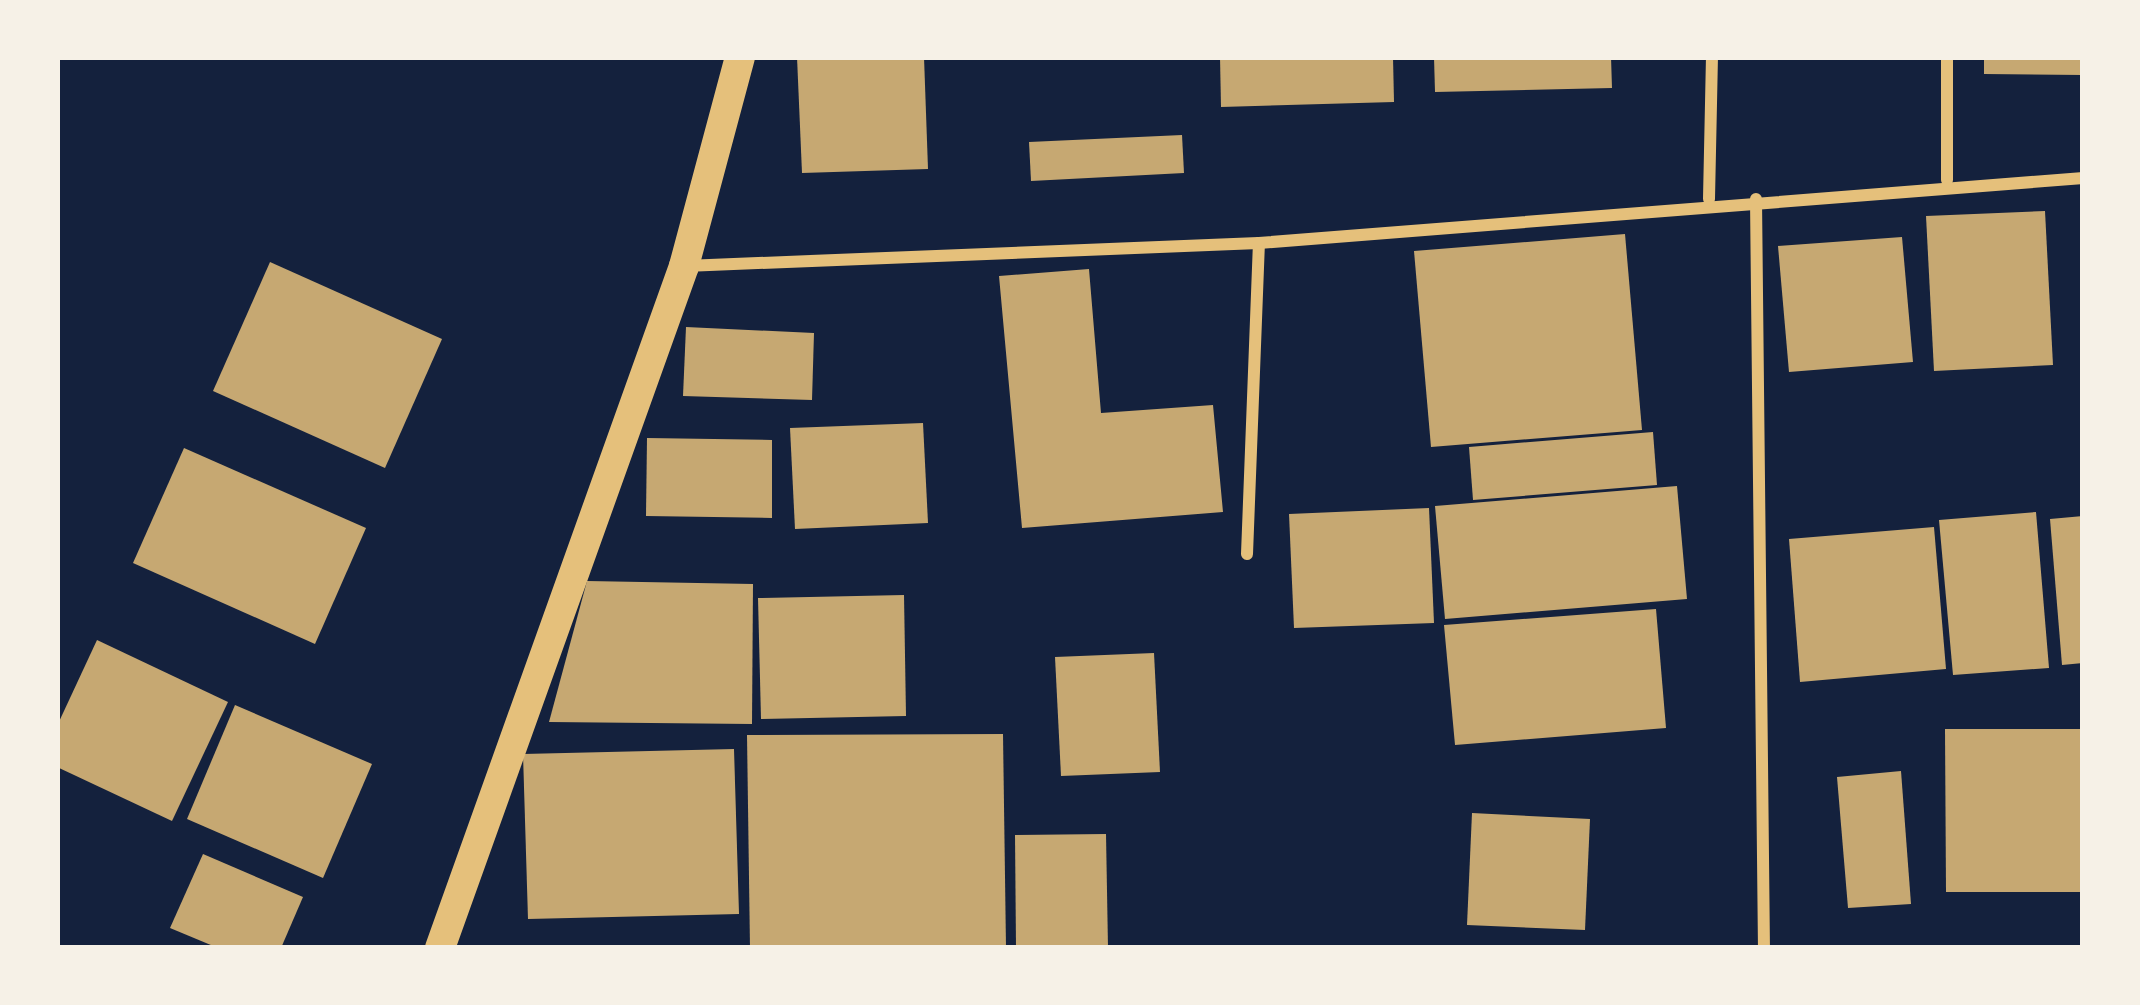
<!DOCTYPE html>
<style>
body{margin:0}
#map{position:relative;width:2140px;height:1005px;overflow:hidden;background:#14213d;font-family:"IBM Plex Sans",sans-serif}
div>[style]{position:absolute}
.building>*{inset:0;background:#c6a872}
.minor>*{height:12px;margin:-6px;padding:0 6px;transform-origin:6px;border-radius:6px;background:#e5c07b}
.primary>*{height:30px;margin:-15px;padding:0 15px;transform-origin:15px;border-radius:15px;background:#e5c07b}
span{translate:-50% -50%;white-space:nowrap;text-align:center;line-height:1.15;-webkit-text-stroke:9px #f6f1e7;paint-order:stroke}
.frame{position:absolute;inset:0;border:60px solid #f6f1e7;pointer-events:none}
</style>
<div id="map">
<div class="building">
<i style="clip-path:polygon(797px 57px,924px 57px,928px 169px,802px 173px)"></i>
<i style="clip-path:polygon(1220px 57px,1393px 57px,1394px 102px,1221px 107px)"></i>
<i style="clip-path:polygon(1434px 57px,1611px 57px,1612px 88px,1435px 92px)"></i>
<i style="clip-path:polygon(1984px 57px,2083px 57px,2083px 75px,1984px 74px)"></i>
<i style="clip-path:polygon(1182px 135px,1184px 173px,1031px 181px,1029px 142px)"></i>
<i style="clip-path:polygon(2045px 211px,2053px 365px,1934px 371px,1926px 216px)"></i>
<i style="clip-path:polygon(1625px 234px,1642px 430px,1431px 447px,1414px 251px)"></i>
<i style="clip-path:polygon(1902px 237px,1913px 362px,1789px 372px,1778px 246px)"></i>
<i style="clip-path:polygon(270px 262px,442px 339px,385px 468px,213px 391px)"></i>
<i style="clip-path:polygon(1089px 269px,1101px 413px,1213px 405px,1223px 512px,1022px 528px,999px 276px)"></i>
<i style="clip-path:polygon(686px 327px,814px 333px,812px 400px,683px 396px)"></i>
<i style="clip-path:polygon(923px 423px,928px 523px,795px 529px,790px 428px)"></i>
<i style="clip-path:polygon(1653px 432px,1657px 485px,1473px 500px,1469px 447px)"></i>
<i style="clip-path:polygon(647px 438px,772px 440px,772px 518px,646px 516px)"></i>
<i style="clip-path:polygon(184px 448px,366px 528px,315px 644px,133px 563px)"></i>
<i style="clip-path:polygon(1677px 486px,1687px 599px,1445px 619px,1435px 506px)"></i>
<i style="clip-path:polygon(1429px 508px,1434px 623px,1294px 628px,1289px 514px)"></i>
<i style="clip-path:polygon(2036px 512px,2049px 668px,1953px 675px,1939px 520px)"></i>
<i style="clip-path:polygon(2083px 516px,2083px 663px,2062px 665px,2050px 519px)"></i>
<i style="clip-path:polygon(1934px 527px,1946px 669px,1800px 682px,1789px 539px)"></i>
<i style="clip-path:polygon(587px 581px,753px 584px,752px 724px,549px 722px)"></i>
<i style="clip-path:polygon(904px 595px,906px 716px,761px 719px,758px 598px)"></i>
<i style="clip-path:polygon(1656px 609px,1666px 728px,1455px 745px,1444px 625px)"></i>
<i style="clip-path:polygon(97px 640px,228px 702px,172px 821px,57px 767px,57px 726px)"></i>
<i style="clip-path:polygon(1154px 653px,1160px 772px,1061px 776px,1055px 657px)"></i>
<i style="clip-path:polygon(235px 705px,372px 764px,323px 878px,187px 819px)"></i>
<i style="clip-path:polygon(1945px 729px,2083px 729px,2083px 892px,1946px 892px)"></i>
<i style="clip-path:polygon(1003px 734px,1006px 948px,750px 948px,747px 735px)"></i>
<i style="clip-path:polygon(734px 749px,739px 914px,528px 919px,523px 754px)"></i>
<i style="clip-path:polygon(1901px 771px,1911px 904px,1848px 908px,1837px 777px)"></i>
<i style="clip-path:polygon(1472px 813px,1590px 819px,1585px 930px,1467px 925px)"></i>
<i style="clip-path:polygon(1106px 834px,1108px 948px,1016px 948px,1015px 835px)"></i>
<i style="clip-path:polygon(203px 854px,303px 897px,281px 948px,218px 948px,170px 928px)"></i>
</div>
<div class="minor">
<i style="left:1947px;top:180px;width:123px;rotate:-90deg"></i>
<i style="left:1709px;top:199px;width:142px;rotate:-88.8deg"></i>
<i style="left:1756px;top:199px;width:749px;rotate:89.39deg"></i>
<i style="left:685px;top:266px;width:574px;rotate:-2.29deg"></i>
<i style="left:1259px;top:243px;width:827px;rotate:-4.51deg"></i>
<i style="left:1247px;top:554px;width:311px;rotate:-87.8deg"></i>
</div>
<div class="primary">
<i style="left:440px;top:948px;width:724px;rotate:-70.31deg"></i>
<i style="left:684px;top:266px;width:216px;rotate:-75deg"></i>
</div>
<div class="frame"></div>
</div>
